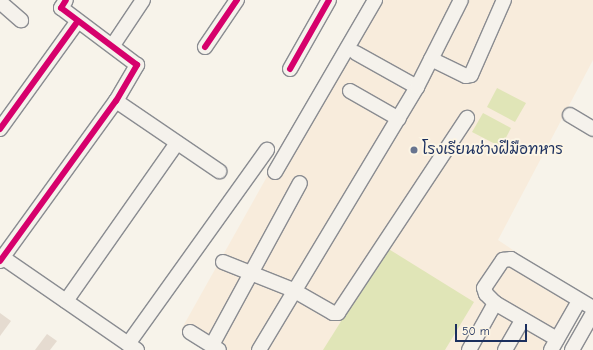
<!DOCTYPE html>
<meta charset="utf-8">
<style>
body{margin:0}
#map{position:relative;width:593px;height:350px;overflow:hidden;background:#f7f3ea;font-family:"Comic Neue","Playpen Sans Thai",sans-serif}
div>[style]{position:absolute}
.built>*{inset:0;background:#f8ecdc}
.green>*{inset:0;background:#e0e5b7}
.building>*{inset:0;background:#e5dbd0}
.roads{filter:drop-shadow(1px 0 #8a8c91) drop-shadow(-1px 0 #8a8c91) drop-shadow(0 1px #8a8c91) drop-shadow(0 -1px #8a8c91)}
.minor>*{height:14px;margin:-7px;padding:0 7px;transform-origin:7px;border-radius:7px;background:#f5f2ec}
.cycleway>*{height:6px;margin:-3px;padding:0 3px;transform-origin:3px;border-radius:3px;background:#d6006c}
.dots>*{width:11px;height:11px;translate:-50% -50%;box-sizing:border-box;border:2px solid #fcf5e5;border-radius:50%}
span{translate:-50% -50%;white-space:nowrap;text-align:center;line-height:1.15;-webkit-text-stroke:4px #fcf5e5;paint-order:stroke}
.poi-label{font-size:15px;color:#1b2f5e}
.left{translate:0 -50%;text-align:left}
.scale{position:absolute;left:455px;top:324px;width:72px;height:18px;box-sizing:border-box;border:2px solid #1b2f5e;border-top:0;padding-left:5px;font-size:12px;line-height:14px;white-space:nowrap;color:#1b2f5e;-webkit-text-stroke:3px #fcf5e5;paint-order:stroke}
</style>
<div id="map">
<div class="built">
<i style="clip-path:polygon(366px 0,593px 0,593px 60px,498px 240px,585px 298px,551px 350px,214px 350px,181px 330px)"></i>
</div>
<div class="green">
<i style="clip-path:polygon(497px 88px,526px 103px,515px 122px,487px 107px)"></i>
<i style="clip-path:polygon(483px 113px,511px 128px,501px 147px,472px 132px)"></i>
<i style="clip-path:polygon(387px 248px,474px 302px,445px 350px,323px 350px)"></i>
</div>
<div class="building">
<i style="clip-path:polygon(0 313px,11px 321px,0 336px)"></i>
<i style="clip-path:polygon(47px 334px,57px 341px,50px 350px,35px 350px)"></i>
</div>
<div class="roads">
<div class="minor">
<i style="left:0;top:2px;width:28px;rotate:41deg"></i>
<i style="left:113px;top:45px;width:54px;rotate:-56.3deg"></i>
<i style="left:205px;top:47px;width:57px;rotate:-55.8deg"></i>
<i style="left:356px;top:53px;width:70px;rotate:29.1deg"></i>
<i style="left:431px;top:59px;width:39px;rotate:26deg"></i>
<i style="left:466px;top:76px;width:5px;rotate:-11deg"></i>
<i style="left:471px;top:75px;width:82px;rotate:-66.3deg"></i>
<i style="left:290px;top:69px;width:79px;rotate:-60.5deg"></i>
<i style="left:350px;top:91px;width:56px;rotate:29.7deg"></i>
<i style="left:116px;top:101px;width:125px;rotate:34.2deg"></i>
<i style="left:570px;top:115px;width:27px;rotate:31deg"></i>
<i style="left:0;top:129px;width:133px;rotate:-54.2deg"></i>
<i style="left:275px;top:172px;width:199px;rotate:-59.8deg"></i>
<i style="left:2px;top:257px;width:164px;rotate:34.6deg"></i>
<i style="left:0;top:261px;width:198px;rotate:-54.1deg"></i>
<i style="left:116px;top:101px;width:42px;rotate:-59.7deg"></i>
<i style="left:137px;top:65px;width:95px;rotate:-143.1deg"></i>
<i style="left:61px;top:8px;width:9px;rotate:-58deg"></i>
<i style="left:223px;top:262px;width:75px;rotate:21.8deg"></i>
<i style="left:293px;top:290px;width:46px;rotate:29.9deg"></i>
<i style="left:333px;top:313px;width:5px"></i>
<i style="left:338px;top:313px;width:234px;rotate:-56.5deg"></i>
<i style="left:66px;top:301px;width:193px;rotate:-54.9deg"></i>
<i style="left:190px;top:332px;width:34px;rotate:32deg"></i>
<i style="left:557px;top:339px;width:72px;rotate:-149.9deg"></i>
<i style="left:495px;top:303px;width:13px;rotate:-135deg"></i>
<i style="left:486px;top:294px;width:6px;rotate:-108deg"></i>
<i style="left:484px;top:288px;width:34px;rotate:-56deg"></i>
<i style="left:503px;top:260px;width:8px;rotate:-7deg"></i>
<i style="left:511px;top:259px;width:96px;rotate:30.9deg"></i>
<i style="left:128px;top:344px;width:239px;rotate:-54.4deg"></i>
<i style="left:212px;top:345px;width:184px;rotate:-61.5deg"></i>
<i style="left:259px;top:350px;width:307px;rotate:-59deg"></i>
<i style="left:417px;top:87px;width:97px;rotate:-63.2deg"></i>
<i style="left:469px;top:350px;width:54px;rotate:-61deg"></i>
<i style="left:505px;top:350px;width:34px;rotate:-60deg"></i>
<i style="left:551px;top:350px;width:56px;rotate:-60.3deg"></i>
<i style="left:572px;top:350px;width:43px;rotate:-60.4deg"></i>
</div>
</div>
<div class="cycleway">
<i style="left:205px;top:47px;width:57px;rotate:-55.8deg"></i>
<i style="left:290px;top:69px;width:79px;rotate:-60.5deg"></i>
<i style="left:0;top:129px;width:133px;rotate:-54.2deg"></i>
<i style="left:0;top:261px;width:198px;rotate:-54.1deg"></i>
<i style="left:116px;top:101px;width:42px;rotate:-59.7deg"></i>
<i style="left:137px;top:65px;width:95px;rotate:-143.1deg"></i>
<i style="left:61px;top:8px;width:9px;rotate:-58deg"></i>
</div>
<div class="dots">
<i style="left:414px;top:150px;background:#68748f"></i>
</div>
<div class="poi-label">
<span class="left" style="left:422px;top:150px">โรงเรียนช่างฝีมือทหาร</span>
</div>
<div class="scale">50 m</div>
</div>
